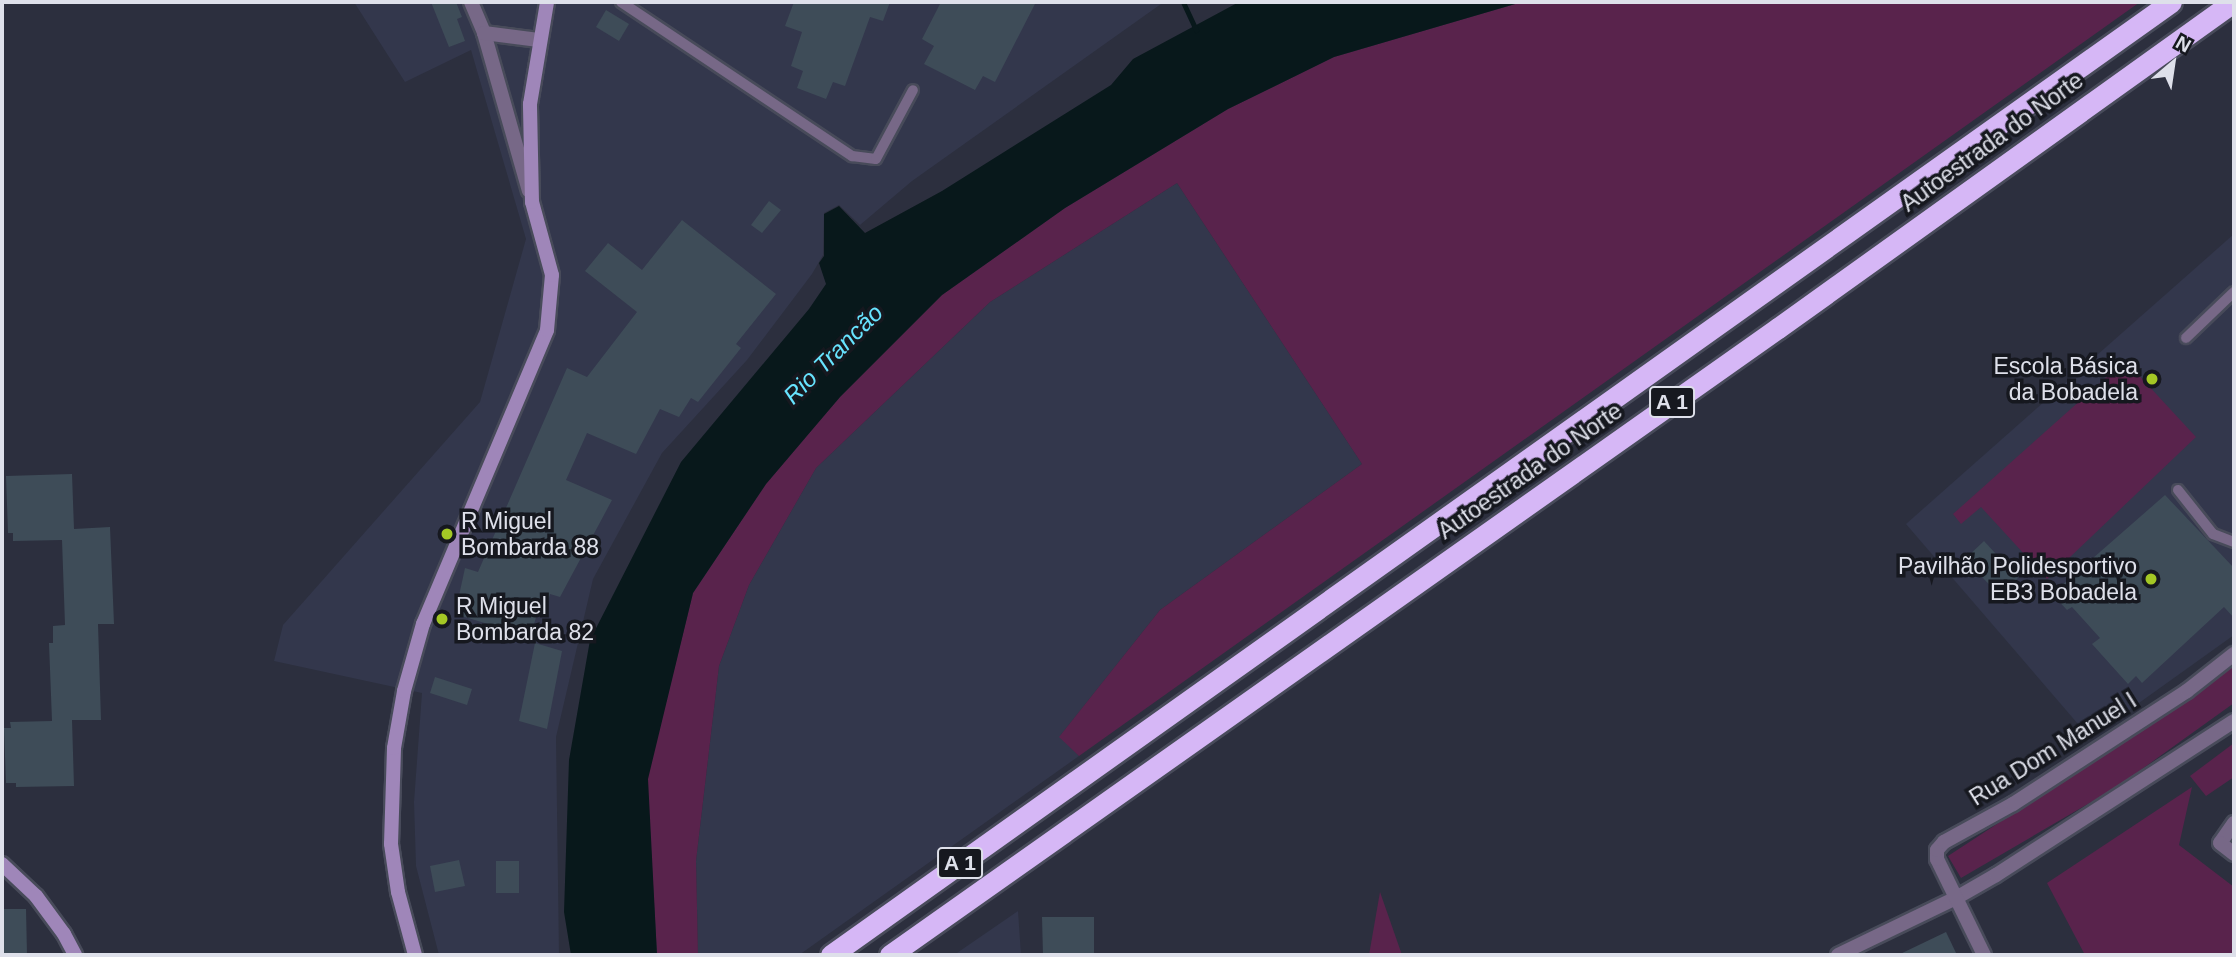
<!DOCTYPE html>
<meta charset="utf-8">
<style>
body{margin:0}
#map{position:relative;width:2236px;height:957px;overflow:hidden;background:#2c2f3e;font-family:Helvetica,sans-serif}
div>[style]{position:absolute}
.built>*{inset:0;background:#33374c}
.green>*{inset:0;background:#59234c}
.water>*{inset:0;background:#08181b}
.stream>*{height:5px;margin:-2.5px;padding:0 2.5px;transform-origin:2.5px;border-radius:2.5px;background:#08181b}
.building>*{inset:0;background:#3e4c58}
.roads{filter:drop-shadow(2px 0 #484b5a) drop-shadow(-2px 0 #484b5a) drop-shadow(0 2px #484b5a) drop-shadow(0 -2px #484b5a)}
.lane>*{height:10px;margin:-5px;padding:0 5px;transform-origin:5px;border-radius:5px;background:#776887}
.street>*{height:14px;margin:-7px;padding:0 7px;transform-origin:7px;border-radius:7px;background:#776887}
.secondary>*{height:14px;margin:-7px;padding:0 7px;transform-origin:7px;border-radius:7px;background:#9f86b9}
.highway>*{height:21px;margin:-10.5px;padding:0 10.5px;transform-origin:10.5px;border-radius:10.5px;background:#d6b7f6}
.dots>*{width:19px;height:19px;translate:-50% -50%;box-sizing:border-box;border:4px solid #16181f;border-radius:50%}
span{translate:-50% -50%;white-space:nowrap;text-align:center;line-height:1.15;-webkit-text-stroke:7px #16181f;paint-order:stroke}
.shield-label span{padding:2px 5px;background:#16181f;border:2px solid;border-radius:5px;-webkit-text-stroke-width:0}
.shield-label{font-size:21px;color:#dee0ea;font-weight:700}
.street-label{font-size:23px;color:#dee0ea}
.poi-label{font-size:23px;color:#dee0ea}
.right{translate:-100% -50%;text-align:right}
.left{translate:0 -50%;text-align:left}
.water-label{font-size:24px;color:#67e3fe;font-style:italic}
.frame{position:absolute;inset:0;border:4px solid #dee0ea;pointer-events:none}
.north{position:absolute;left:2138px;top:28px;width:70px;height:70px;-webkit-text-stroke:5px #16181f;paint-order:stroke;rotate:29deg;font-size:19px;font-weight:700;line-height:28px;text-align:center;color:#dee0ea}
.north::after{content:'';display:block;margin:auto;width:24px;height:32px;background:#dee0ea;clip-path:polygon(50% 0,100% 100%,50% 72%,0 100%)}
</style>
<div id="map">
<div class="built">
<i style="clip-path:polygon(354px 2px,1159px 2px,1161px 4px,912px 181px,860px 225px,839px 205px,824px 213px,823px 255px,812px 274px,747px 360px,662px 453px,593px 579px,556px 737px,559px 955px,439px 955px,416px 866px,414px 802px,422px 693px,274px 661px,283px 625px,480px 402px,526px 239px,471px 50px,405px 82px)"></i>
<i style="clip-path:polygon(1177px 183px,1362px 464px,1160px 610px,1060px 736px,1079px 756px,799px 955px,698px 955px,696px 861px,719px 666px,749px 585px,816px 468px,990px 302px)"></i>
<i style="clip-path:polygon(2234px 234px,2234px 635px,2090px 738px,1906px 524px)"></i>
<i style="clip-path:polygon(1018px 911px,1021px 955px,954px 955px)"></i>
</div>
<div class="green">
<i style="clip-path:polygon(1522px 2px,2140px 2px,1079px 756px,1059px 737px,1160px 610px,1362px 464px,1177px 183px,990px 302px,816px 468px,749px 585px,719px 666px,696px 861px,698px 955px,657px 955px,647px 779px,693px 593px,766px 484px,840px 397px,942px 295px,1065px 208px,1228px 109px,1334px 57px)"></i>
<i style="clip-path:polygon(2119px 366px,2128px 375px,2134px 370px,2196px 437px,2047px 579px,1981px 507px,1961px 524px,1953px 514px)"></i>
<i style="clip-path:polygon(2234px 658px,2234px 703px,2117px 787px,1961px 878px,1948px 856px,2154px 721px)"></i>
<i style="clip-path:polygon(2234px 743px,2234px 777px,2206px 796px,2190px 776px)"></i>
<i style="clip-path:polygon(2192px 787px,2179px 845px,2234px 887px,2234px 955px,2085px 955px,2047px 883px)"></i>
<i style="clip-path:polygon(1380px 892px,1402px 955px,1369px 955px)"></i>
</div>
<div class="water">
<i style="clip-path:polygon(1239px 2px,1522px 2px,1334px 57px,1228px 109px,1065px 208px,942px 295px,840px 397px,766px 484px,693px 593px,648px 779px,657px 955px,571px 955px,564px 912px,569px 760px,590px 640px,681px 462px,809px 309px,826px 284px,819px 263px,824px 256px,824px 214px,839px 206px,865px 233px,942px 191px,1111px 85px,1133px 59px)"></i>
</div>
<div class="stream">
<i style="left:1183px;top:2px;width:31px;rotate:65deg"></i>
</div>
<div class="building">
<i style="clip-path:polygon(431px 2px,456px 2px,462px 17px,457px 19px,465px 41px,449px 47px)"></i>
<i style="clip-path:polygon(794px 2px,890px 2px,883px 21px,870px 17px,845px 86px,833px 82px,826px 99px,797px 88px,803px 71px,791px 66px,802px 32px,785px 26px)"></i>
<i style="clip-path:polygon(941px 2px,1036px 2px,995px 82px,983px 76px,975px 90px,924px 64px,934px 46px,922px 39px)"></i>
<i style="clip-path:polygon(606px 10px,629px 24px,619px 41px,596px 27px)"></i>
<i style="clip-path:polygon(769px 201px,781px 210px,762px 233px,751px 225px)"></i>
<i style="clip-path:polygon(682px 220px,776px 294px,736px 344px,741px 348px,698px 402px,691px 398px,679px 417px,660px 409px,636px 454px,587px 433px,566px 480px,612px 500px,560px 597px,550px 594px,545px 613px,538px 611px,530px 637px,455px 614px,465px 568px,478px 572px,567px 368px,587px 377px,637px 312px,585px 271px,608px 243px,642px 270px)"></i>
<i style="clip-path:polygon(72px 474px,74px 529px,110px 527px,114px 624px,98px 624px,101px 720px,72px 720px,74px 786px,16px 787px,16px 783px,6px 783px,4px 728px,11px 728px,10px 722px,52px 721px,49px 643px,53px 643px,53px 626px,65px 625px,62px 540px,13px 541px,13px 533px,8px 533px,6px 476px)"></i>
<i style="clip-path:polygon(2165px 495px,2234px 568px,2234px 618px,2224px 607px,2142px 683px,2136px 676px,2128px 684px,2092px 644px,2100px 638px,2072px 607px,2067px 610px,2052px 594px)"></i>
<i style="clip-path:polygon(1984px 541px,2018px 578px,2000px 596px,1965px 559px)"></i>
<i style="clip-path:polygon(535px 643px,562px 651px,547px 729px,519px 721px)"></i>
<i style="clip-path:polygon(435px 677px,472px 689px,467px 705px,430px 693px)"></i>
<i style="clip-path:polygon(459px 860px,465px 886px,435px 892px,430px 866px)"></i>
<i style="clip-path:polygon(496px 861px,519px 861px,519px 893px,496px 893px)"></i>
<i style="clip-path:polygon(2px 909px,26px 909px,27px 955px,2px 955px)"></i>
<i style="clip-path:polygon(1042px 917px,1094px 917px,1094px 955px,1043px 955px)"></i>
<i style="clip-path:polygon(1946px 932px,1957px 955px,1898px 955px)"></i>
</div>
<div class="roads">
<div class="lane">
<i style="left:621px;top:2px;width:278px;rotate:33.7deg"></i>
<i style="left:852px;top:156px;width:24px;rotate:7deg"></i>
<i style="left:876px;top:159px;width:78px;rotate:-61.8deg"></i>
<i style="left:2186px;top:338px;width:66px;rotate:-43.8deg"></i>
<i style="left:2178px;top:490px;width:56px;rotate:51.5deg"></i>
<i style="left:2213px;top:534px;width:22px;rotate:21deg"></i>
</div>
<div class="street">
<i style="left:471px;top:2px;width:34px;rotate:67deg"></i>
<i style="left:484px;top:33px;width:164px;rotate:74.1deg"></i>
<i style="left:484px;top:33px;width:55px;rotate:7.3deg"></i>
<i style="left:2234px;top:823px;width:24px;rotate:125deg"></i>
<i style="left:2220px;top:843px;width:18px;rotate:38deg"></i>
<i style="left:1838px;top:955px;width:131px;rotate:-25.8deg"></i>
<i style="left:1956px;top:898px;width:46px;rotate:-29.9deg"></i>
<i style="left:1996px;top:875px;width:283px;rotate:-32.9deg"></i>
<i style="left:1984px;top:955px;width:107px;rotate:-116.1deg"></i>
<i style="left:1937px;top:859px;width:9px;rotate:-90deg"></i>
<i style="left:1937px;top:850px;width:11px;rotate:-49deg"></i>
<i style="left:1944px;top:842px;width:79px;rotate:-28.8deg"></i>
<i style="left:2013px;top:804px;width:207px;rotate:-33deg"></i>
<i style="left:2187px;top:691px;width:60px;rotate:-38.2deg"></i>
</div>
<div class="secondary">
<i style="left:2px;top:864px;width:47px;rotate:43.3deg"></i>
<i style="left:36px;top:896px;width:47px;rotate:53.6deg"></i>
<i style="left:64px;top:934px;width:24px;rotate:62deg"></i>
<i style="left:415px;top:955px;width:65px;rotate:-105.1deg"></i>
<i style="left:398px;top:892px;width:49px;rotate:-98.3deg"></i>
<i style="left:391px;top:844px;width:96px;rotate:-88.2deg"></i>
<i style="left:394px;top:748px;width:58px;rotate:-80deg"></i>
<i style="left:404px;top:691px;width:70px;rotate:-74.2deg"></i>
<i style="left:423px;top:624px;width:319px;rotate:-67.1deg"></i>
<i style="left:547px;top:330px;width:55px;rotate:-84.8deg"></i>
<i style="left:552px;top:275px;width:76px;rotate:-105.3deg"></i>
<i style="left:532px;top:202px;width:98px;rotate:-91.2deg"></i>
<i style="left:530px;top:104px;width:103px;rotate:-80.5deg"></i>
</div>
<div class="highway">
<i style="left:831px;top:955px;width:1644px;rotate:-35.42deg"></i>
<i style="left:890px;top:955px;width:1087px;rotate:-35.23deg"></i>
<i style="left:1778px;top:328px;width:560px;rotate:-35.62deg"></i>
</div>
</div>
<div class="dots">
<i style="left:2152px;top:379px;background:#a4c825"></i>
<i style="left:447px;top:534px;background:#a4c825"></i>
<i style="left:2151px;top:579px;background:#a4c825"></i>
<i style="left:442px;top:619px;background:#a4c825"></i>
</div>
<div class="shield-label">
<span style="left:1672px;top:402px">A 1</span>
<span style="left:960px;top:863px">A 1</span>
</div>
<div class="street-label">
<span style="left:1992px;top:142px;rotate:-36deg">Autoestrada do Norte</span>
<span style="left:1530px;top:471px;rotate:-35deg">Autoestrada do Norte</span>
<span style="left:2053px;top:749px;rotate:-32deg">Rua Dom Manuel I</span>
</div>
<div class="poi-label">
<span class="right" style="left:2138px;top:379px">Escola Básica<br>da Bobadela</span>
<span class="left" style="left:461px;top:534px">R Miguel<br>Bombarda 88</span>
<span class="right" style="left:2137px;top:579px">Pavilhão Polidesportivo<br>EB3 Bobadela</span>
<span class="left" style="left:456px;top:619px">R Miguel<br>Bombarda 82</span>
</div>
<div class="water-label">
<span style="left:833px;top:354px;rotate:-45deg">Rio Trancão</span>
</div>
<div class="frame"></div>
<div class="north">N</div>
</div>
